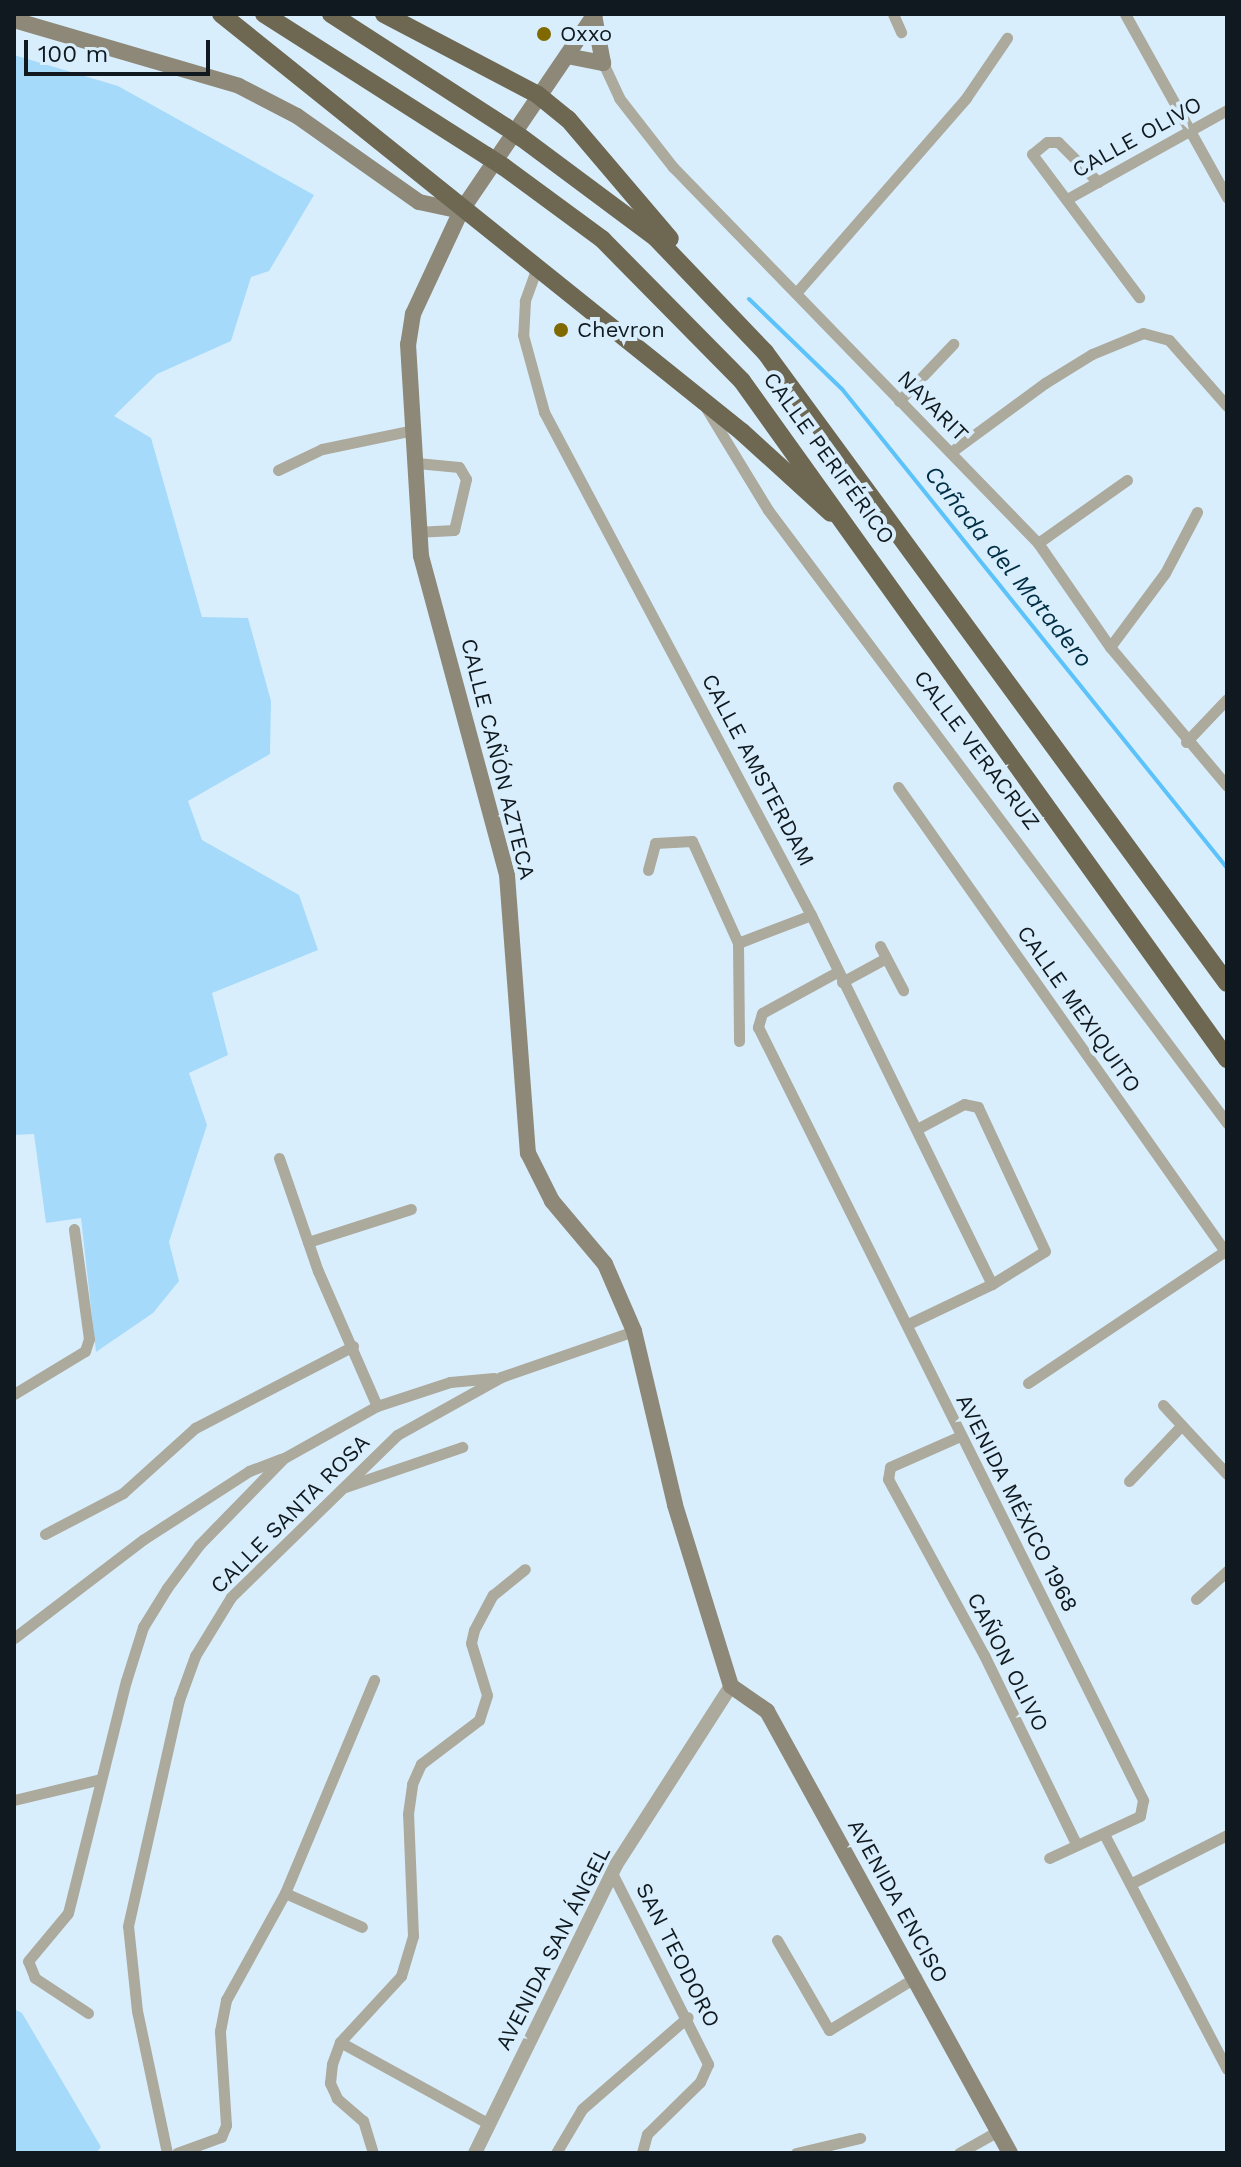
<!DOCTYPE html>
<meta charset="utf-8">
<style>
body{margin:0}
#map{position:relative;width:1241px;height:2167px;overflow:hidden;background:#d9eefc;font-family:"Work Sans",sans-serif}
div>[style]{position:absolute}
.green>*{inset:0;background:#a6dafa}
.stream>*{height:4px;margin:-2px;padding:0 2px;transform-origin:2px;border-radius:2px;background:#5cc2fa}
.minor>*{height:11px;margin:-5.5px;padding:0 5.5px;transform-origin:5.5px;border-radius:5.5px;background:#aca99d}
.tertiary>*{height:14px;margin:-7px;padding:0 7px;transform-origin:7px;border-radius:7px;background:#aca99d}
.secondary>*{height:16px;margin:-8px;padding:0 8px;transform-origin:8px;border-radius:8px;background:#8d8878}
.trunk>*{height:18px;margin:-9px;padding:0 9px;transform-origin:9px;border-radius:9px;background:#6e6852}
.trunk-bridge>*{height:18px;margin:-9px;padding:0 9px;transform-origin:9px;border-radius:9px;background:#6e6852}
.dots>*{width:22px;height:22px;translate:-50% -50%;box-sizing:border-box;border:4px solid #d9eefc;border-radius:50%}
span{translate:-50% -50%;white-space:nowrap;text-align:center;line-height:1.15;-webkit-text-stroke:8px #d9eefc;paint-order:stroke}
.poi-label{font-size:22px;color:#0f191f}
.left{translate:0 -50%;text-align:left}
.street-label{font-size:22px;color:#0f191f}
.water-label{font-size:24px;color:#002e44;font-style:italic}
.frame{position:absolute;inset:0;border:16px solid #0f191f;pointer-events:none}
.scale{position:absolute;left:24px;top:40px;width:186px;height:36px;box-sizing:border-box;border:4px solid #0f191f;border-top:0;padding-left:10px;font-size:24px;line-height:28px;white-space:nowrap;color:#0f191f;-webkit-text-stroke:6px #d9eefc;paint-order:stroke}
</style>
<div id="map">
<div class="green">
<i style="clip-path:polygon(14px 55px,118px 86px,314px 195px,269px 271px,251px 277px,231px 341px,157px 374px,114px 416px,151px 438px,202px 617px,248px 618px,271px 701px,270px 754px,188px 801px,202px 840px,299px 895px,318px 950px,212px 993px,228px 1055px,189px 1073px,207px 1125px,169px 1242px,179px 1281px,153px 1313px,96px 1352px,81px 1218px,46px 1223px,34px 1134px,14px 1135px)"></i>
<i style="clip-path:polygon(14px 2009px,22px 2013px,101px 2147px,96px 2153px,14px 2153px)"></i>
</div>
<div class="stream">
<i style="left:749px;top:299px;width:129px;rotate:44.1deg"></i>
<i style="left:842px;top:389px;width:615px;rotate:51.21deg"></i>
</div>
<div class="minor">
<i style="left:893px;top:14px;width:20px;rotate:66deg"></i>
<i style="left:1125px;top:14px;width:210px;rotate:60.9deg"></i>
<i style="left:603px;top:63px;width:38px;rotate:65deg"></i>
<i style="left:619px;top:98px;width:88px;rotate:52deg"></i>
<i style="left:673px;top:167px;width:524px;rotate:45.85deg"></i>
<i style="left:1038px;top:543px;width:126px;rotate:55.3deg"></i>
<i style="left:1110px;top:647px;width:182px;rotate:49.9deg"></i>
<i style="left:1098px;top:182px;width:57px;rotate:-135deg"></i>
<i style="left:1058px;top:142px;width:11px;rotate:180deg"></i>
<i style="left:1047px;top:142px;width:19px;rotate:141deg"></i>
<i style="left:1032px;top:154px;width:179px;rotate:53.2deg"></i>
<i style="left:1067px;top:199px;width:183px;rotate:-29.1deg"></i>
<i style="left:536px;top:270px;width:33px;rotate:110deg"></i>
<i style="left:525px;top:301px;width:34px;rotate:93deg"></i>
<i style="left:523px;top:335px;width:80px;rotate:74.7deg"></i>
<i style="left:544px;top:412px;width:569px;rotate:62.04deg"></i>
<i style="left:811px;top:915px;width:411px;rotate:63.9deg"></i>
<i style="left:796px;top:293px;width:259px;rotate:-48.9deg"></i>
<i style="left:966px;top:98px;width:73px;rotate:-55.7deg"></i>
<i style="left:899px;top:401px;width:79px;rotate:-46.5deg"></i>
<i style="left:706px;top:408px;width:119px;rotate:58.7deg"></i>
<i style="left:768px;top:510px;width:766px;rotate:53.17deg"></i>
<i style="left:951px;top:452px;width:117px;rotate:-36.3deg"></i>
<i style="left:1045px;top:383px;width:55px;rotate:-31.7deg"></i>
<i style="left:1092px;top:354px;width:55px;rotate:-22.4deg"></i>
<i style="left:1143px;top:333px;width:27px;rotate:15deg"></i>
<i style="left:1169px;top:340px;width:88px;rotate:48.7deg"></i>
<i style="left:417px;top:463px;width:42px;rotate:5.4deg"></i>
<i style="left:459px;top:467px;width:14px;rotate:60deg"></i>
<i style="left:466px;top:479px;width:52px;rotate:103.2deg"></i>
<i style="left:454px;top:530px;width:34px;rotate:177deg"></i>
<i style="left:278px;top:470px;width:49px;rotate:-25.5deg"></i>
<i style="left:322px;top:449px;width:94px;rotate:-11.7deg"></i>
<i style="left:1038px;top:543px;width:109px;rotate:-35.3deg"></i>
<i style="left:1110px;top:647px;width:92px;rotate:-53.4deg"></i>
<i style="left:1165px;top:573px;width:69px;rotate:-62.3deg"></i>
<i style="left:1186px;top:742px;width:59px;rotate:-46.4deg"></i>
<i style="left:898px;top:787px;width:571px;rotate:54.84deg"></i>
<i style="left:648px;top:870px;width:28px;rotate:-75deg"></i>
<i style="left:655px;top:843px;width:37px;rotate:-3deg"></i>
<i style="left:692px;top:841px;width:112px;rotate:65.7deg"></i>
<i style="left:738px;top:943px;width:98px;rotate:89.4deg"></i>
<i style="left:738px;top:943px;width:78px;rotate:-21deg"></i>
<i style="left:880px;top:946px;width:50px;rotate:62.4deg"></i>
<i style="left:837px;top:972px;width:85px;rotate:151.3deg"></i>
<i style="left:762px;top:1013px;width:15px;rotate:106deg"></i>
<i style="left:758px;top:1027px;width:864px;rotate:63.52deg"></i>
<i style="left:1143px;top:1800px;width:16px;rotate:101deg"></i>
<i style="left:1140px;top:1816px;width:100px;rotate:155.2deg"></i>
<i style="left:842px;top:982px;width:50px;rotate:-28.6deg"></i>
<i style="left:279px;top:1158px;width:120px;rotate:71deg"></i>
<i style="left:318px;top:1271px;width:147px;rotate:66.4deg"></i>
<i style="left:308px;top:1242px;width:108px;rotate:-17.8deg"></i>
<i style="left:908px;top:1324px;width:93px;rotate:-25.5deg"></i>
<i style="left:992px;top:1284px;width:62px;rotate:-31.9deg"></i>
<i style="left:1045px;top:1251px;width:159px;rotate:-115deg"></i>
<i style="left:978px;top:1107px;width:14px;rotate:-168deg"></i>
<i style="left:964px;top:1104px;width:53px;rotate:152deg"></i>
<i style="left:1028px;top:1383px;width:237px;rotate:-33.8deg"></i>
<i style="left:14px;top:1394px;width:83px;rotate:-31.2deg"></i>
<i style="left:85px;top:1351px;width:13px;rotate:-72deg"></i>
<i style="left:89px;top:1339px;width:111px;rotate:-97.8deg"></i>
<i style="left:1163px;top:1405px;width:94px;rotate:47.2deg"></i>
<i style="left:958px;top:1437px;width:74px;rotate:156.2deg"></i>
<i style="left:890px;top:1467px;width:12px;rotate:99deg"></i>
<i style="left:888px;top:1479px;width:200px;rotate:61.4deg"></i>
<i style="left:984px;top:1655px;width:210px;rotate:64deg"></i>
<i style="left:1129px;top:1481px;width:76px;rotate:-46.6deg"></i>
<i style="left:345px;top:1487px;width:124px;rotate:-18.9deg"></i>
<i style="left:45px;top:1534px;width:88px;rotate:-27.7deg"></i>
<i style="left:123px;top:1493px;width:97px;rotate:-42.1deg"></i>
<i style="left:195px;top:1428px;width:178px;rotate:-27.4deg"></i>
<i style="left:1196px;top:1599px;width:42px;rotate:-42.1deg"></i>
<i style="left:14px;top:1638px;width:163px;rotate:-37.3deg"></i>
<i style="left:144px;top:1539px;width:125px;rotate:-32.9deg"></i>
<i style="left:249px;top:1471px;width:34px;rotate:-21deg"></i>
<i style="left:14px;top:1800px;width:89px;rotate:-13.6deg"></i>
<i style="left:1105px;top:1836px;width:263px;rotate:62.4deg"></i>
<i style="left:612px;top:1873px;width:214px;rotate:63.3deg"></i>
<i style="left:708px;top:2064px;width:20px;rotate:114deg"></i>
<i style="left:700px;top:2082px;width:74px;rotate:135.5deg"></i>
<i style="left:647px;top:2134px;width:20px;rotate:105deg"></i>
<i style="left:1132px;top:1883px;width:106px;rotate:-26.8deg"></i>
<i style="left:285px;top:1893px;width:84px;rotate:23.8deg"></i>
<i style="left:777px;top:1940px;width:104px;rotate:60deg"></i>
<i style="left:829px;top:2030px;width:102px;rotate:-31.3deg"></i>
<i style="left:88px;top:2013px;width:64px;rotate:-146.6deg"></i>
<i style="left:35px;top:1978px;width:18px;rotate:-112deg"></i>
<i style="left:28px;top:1961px;width:62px;rotate:-50.2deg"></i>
<i style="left:68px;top:1913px;width:239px;rotate:-76deg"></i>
<i style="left:126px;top:1681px;width:57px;rotate:-72.5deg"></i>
<i style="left:143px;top:1627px;width:46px;rotate:-58.4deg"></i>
<i style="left:167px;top:1588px;width:54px;rotate:-53.3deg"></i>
<i style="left:199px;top:1545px;width:122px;rotate:-45.7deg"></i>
<i style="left:284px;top:1458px;width:107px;rotate:-29.2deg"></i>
<i style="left:377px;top:1406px;width:77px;rotate:-18.2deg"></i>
<i style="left:450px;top:1382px;width:44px;rotate:-5.2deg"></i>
<i style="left:340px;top:2042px;width:170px;rotate:28.8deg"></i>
<i style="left:167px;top:2153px;width:145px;rotate:-101.9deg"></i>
<i style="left:137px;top:2011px;width:85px;rotate:-96deg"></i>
<i style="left:128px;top:1926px;width:232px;rotate:-77.3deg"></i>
<i style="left:179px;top:1700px;width:47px;rotate:-70deg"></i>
<i style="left:195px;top:1656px;width:69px;rotate:-58.6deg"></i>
<i style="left:231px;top:1597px;width:232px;rotate:-44.3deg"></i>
<i style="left:397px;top:1435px;width:119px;rotate:-29.1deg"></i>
<i style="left:501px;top:1377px;width:141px;rotate:-19.1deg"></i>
<i style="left:177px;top:2153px;width:47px;rotate:-20deg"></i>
<i style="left:221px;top:2137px;width:13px;rotate:-67deg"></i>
<i style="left:226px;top:2125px;width:94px;rotate:-93.7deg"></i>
<i style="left:220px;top:2031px;width:32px;rotate:-79deg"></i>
<i style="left:226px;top:2000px;width:122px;rotate:-61.1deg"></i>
<i style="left:285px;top:1893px;width:231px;rotate:-67.3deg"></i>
<i style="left:373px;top:2153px;width:34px;rotate:-107deg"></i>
<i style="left:363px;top:2121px;width:35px;rotate:-139deg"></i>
<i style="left:337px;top:2098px;width:17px;rotate:-115deg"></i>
<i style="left:330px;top:2083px;width:19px;rotate:-84deg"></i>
<i style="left:332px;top:2064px;width:23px;rotate:-70deg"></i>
<i style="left:340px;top:2042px;width:90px;rotate:-47.3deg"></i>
<i style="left:401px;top:1976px;width:42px;rotate:-73.3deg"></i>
<i style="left:413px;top:1936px;width:122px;rotate:-92.3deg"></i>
<i style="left:408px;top:1814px;width:30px;rotate:-82deg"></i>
<i style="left:412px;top:1784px;width:22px;rotate:-66deg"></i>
<i style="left:421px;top:1764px;width:73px;rotate:-37.2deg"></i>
<i style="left:479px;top:1720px;width:26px;rotate:-72deg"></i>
<i style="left:487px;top:1695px;width:54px;rotate:-107.1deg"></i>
<i style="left:471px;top:1643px;width:13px;rotate:-77deg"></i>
<i style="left:474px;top:1630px;width:40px;rotate:-62deg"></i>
<i style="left:493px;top:1595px;width:41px;rotate:-39.1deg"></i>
<i style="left:556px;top:2153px;width:51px;rotate:-59.4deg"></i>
<i style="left:582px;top:2109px;width:140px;rotate:-41deg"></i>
<i style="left:796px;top:2153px;width:66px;rotate:-13.2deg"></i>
<i style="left:959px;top:2153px;width:45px;rotate:-29.4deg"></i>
</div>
<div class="tertiary">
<i style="left:475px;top:2153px;width:321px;rotate:-63.9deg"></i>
<i style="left:616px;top:1865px;width:213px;rotate:-57.3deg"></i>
</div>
<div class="secondary">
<i style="left:595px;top:14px;width:238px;rotate:124.2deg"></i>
<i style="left:461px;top:211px;width:114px;rotate:115deg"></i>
<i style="left:413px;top:314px;width:30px;rotate:99deg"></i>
<i style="left:408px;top:344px;width:212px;rotate:86.5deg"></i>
<i style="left:421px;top:556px;width:330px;rotate:74.9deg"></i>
<i style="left:507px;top:875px;width:279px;rotate:85.7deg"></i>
<i style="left:528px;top:1153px;width:54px;rotate:63.4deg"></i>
<i style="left:552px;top:1201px;width:82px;rotate:49.9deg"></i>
<i style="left:605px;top:1264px;width:73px;rotate:66.6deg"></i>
<i style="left:634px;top:1331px;width:179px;rotate:76.7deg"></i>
<i style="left:675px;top:1505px;width:189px;rotate:72.8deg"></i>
<i style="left:731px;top:1686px;width:44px;rotate:34.8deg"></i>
<i style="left:767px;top:1711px;width:504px;rotate:61.2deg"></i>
<i style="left:14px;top:20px;width:234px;rotate:16.3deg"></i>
<i style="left:239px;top:86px;width:65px;rotate:27.3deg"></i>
<i style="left:297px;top:116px;width:149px;rotate:35.2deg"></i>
<i style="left:419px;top:202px;width:43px;rotate:12.1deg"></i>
<i style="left:567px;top:56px;width:37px;rotate:11deg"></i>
<i style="left:603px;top:63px;width:49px;rotate:-100.6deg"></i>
</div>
<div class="trunk">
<i style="left:221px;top:14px;width:668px;rotate:38.74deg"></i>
<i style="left:742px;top:432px;width:120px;rotate:42.3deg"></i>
<i style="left:264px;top:14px;width:264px;rotate:32.5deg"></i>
<i style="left:331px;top:14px;width:208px;rotate:32.9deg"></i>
<i style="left:384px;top:14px;width:174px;rotate:27.7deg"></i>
<i style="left:538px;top:95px;width:38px;rotate:39deg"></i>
<i style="left:568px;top:119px;width:157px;rotate:49.6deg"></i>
<i style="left:522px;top:138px;width:167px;rotate:36.7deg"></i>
<i style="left:656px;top:238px;width:158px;rotate:46.3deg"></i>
<i style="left:765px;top:352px;width:782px;rotate:53.79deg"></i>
<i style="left:504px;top:167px;width:122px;rotate:36.3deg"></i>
<i style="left:602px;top:239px;width:199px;rotate:45.4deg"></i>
<i style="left:742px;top:381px;width:834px;rotate:54.42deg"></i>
</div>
<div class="trunk-bridge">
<i style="left:506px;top:127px;width:19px;rotate:35deg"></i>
<i style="left:487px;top:156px;width:20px;rotate:33deg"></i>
</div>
<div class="dots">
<i style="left:544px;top:34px;background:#7f6900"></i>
<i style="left:561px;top:330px;background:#7f6900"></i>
</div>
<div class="poi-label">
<span class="left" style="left:560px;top:34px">Oxxo</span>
<span class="left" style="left:577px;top:330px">Chevron</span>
</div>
<div class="street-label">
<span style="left:1137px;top:137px;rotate:-29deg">CALLE OLIVO</span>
<span style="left:933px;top:406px;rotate:45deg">NAYARIT</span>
<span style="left:829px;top:458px;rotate:54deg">CALLE PERIFÉRICO</span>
<span style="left:977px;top:750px;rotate:53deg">CALLE VERACRUZ</span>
<span style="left:498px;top:759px;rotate:76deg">CALLE CAÑÓN AZTECA</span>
<span style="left:758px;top:770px;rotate:62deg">CALLE AMSTERDAM</span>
<span style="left:1079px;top:1009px;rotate:55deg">CALLE MEXIQUITO</span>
<span style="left:1017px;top:1503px;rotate:63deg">AVENIDA MÉXICO 1968</span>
<span style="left:290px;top:1514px;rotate:-45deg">CALLE SANTA ROSA</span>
<span style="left:1008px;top:1662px;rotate:63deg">CAÑON OLIVO</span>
<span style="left:898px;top:1901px;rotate:61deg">AVENIDA ENCISO</span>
<span style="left:553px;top:1948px;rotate:-63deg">AVENIDA SAN ÁNGEL</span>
<span style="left:678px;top:1955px;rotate:63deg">SAN TEODORO</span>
</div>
<div class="water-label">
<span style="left:1008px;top:567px;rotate:51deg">Cañada del Matadero</span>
</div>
<div class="frame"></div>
<div class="scale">100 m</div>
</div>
